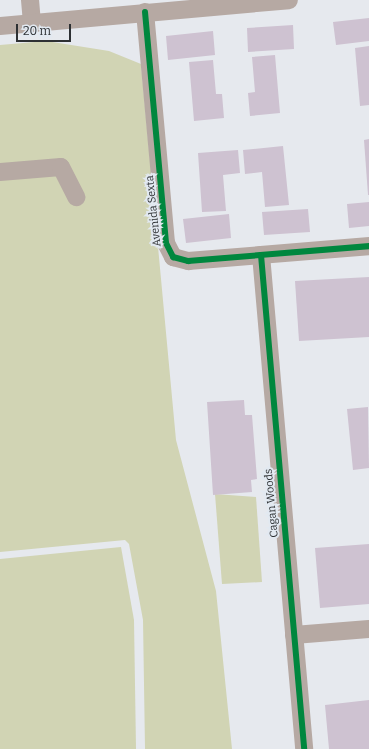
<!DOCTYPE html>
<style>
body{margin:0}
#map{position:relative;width:369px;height:749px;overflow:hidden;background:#e6e9ee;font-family:Bitter,serif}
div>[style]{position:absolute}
.green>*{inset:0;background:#d1d4b4}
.building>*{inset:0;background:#cec2d1}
.street>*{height:18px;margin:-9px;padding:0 9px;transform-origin:9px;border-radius:9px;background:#b6a9a3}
.cycleway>*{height:6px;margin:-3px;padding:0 3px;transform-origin:3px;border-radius:3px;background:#00873e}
span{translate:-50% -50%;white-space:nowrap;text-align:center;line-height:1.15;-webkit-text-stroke:4px #e2e9f1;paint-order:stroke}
.street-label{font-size:11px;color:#2d3033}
.scale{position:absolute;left:16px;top:24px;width:55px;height:18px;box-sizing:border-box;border:2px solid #2d3033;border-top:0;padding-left:5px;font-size:12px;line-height:14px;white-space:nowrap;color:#2d3033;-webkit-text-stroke:3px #e2e9f1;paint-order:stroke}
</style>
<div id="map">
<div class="green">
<i style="clip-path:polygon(46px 41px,109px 51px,141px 64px,176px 440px,216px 591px,232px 749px,145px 749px,143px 620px,129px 544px,125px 540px,0 552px,0 45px)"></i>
<i style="clip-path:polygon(215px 494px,256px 497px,262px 582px,222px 584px)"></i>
<i style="clip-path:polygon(121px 547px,134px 620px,136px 749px,0 749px,0 559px)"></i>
</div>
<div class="building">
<i style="clip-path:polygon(369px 18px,369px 41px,336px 45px,333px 22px)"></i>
<i style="clip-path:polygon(293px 25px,294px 49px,248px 52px,247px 28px)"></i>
<i style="clip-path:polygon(213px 31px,215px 55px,168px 60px,166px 36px)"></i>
<i style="clip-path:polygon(369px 46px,369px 105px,360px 106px,355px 48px)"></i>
<i style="clip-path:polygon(275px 55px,280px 113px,250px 116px,248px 93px,255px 92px,252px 57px)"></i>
<i style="clip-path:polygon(213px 60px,216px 94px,222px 94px,224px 118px,194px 121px,189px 62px)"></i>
<i style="clip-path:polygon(369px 139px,369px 195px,368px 195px,364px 140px)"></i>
<i style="clip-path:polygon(283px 146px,289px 205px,265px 207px,262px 172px,245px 174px,243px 150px)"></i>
<i style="clip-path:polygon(238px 150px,240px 173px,223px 175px,226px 211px,202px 212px,198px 153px)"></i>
<i style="clip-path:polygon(369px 202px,369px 226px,349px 228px,347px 204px)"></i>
<i style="clip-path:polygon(308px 209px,310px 232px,264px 235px,262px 212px)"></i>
<i style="clip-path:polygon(229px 214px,231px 238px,186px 243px,183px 219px)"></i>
<i style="clip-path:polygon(369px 277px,369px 337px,299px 341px,295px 281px)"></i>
<i style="clip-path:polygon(244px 400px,245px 415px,252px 415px,257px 479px,251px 480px,252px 492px,213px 495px,207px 402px)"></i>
<i style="clip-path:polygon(368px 407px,369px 468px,353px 470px,347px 409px)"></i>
<i style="clip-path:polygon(369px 544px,369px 604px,320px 608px,315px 548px)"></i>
<i style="clip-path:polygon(369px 700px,369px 749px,329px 749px,325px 705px)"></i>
</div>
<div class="street">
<i style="left:30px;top:0;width:23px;rotate:85deg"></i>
<i style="left:145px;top:12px;width:232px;rotate:84.8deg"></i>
<i style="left:166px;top:243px;width:16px;rotate:63deg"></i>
<i style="left:173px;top:257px;width:16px;rotate:15deg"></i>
<i style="left:188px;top:261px;width:182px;rotate:-4.7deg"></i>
<i style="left:0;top:26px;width:290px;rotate:-5.1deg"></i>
<i style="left:0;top:172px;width:61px;rotate:-4.7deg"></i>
<i style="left:61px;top:167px;width:34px;rotate:63deg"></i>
<i style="left:261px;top:255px;width:496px;rotate:85deg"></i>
<i style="left:294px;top:635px;width:75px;rotate:-4.6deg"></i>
</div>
<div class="cycleway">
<i style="left:145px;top:12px;width:232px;rotate:84.8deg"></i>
<i style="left:166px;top:243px;width:16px;rotate:63deg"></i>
<i style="left:173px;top:257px;width:16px;rotate:15deg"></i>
<i style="left:188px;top:261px;width:182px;rotate:-4.7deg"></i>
<i style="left:261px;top:255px;width:496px;rotate:85deg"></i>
</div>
<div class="street-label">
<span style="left:154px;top:211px;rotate:-96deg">Avenida Sexta</span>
<span style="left:272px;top:503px;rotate:-95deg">Cagan Woods</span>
</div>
<div class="scale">20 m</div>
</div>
